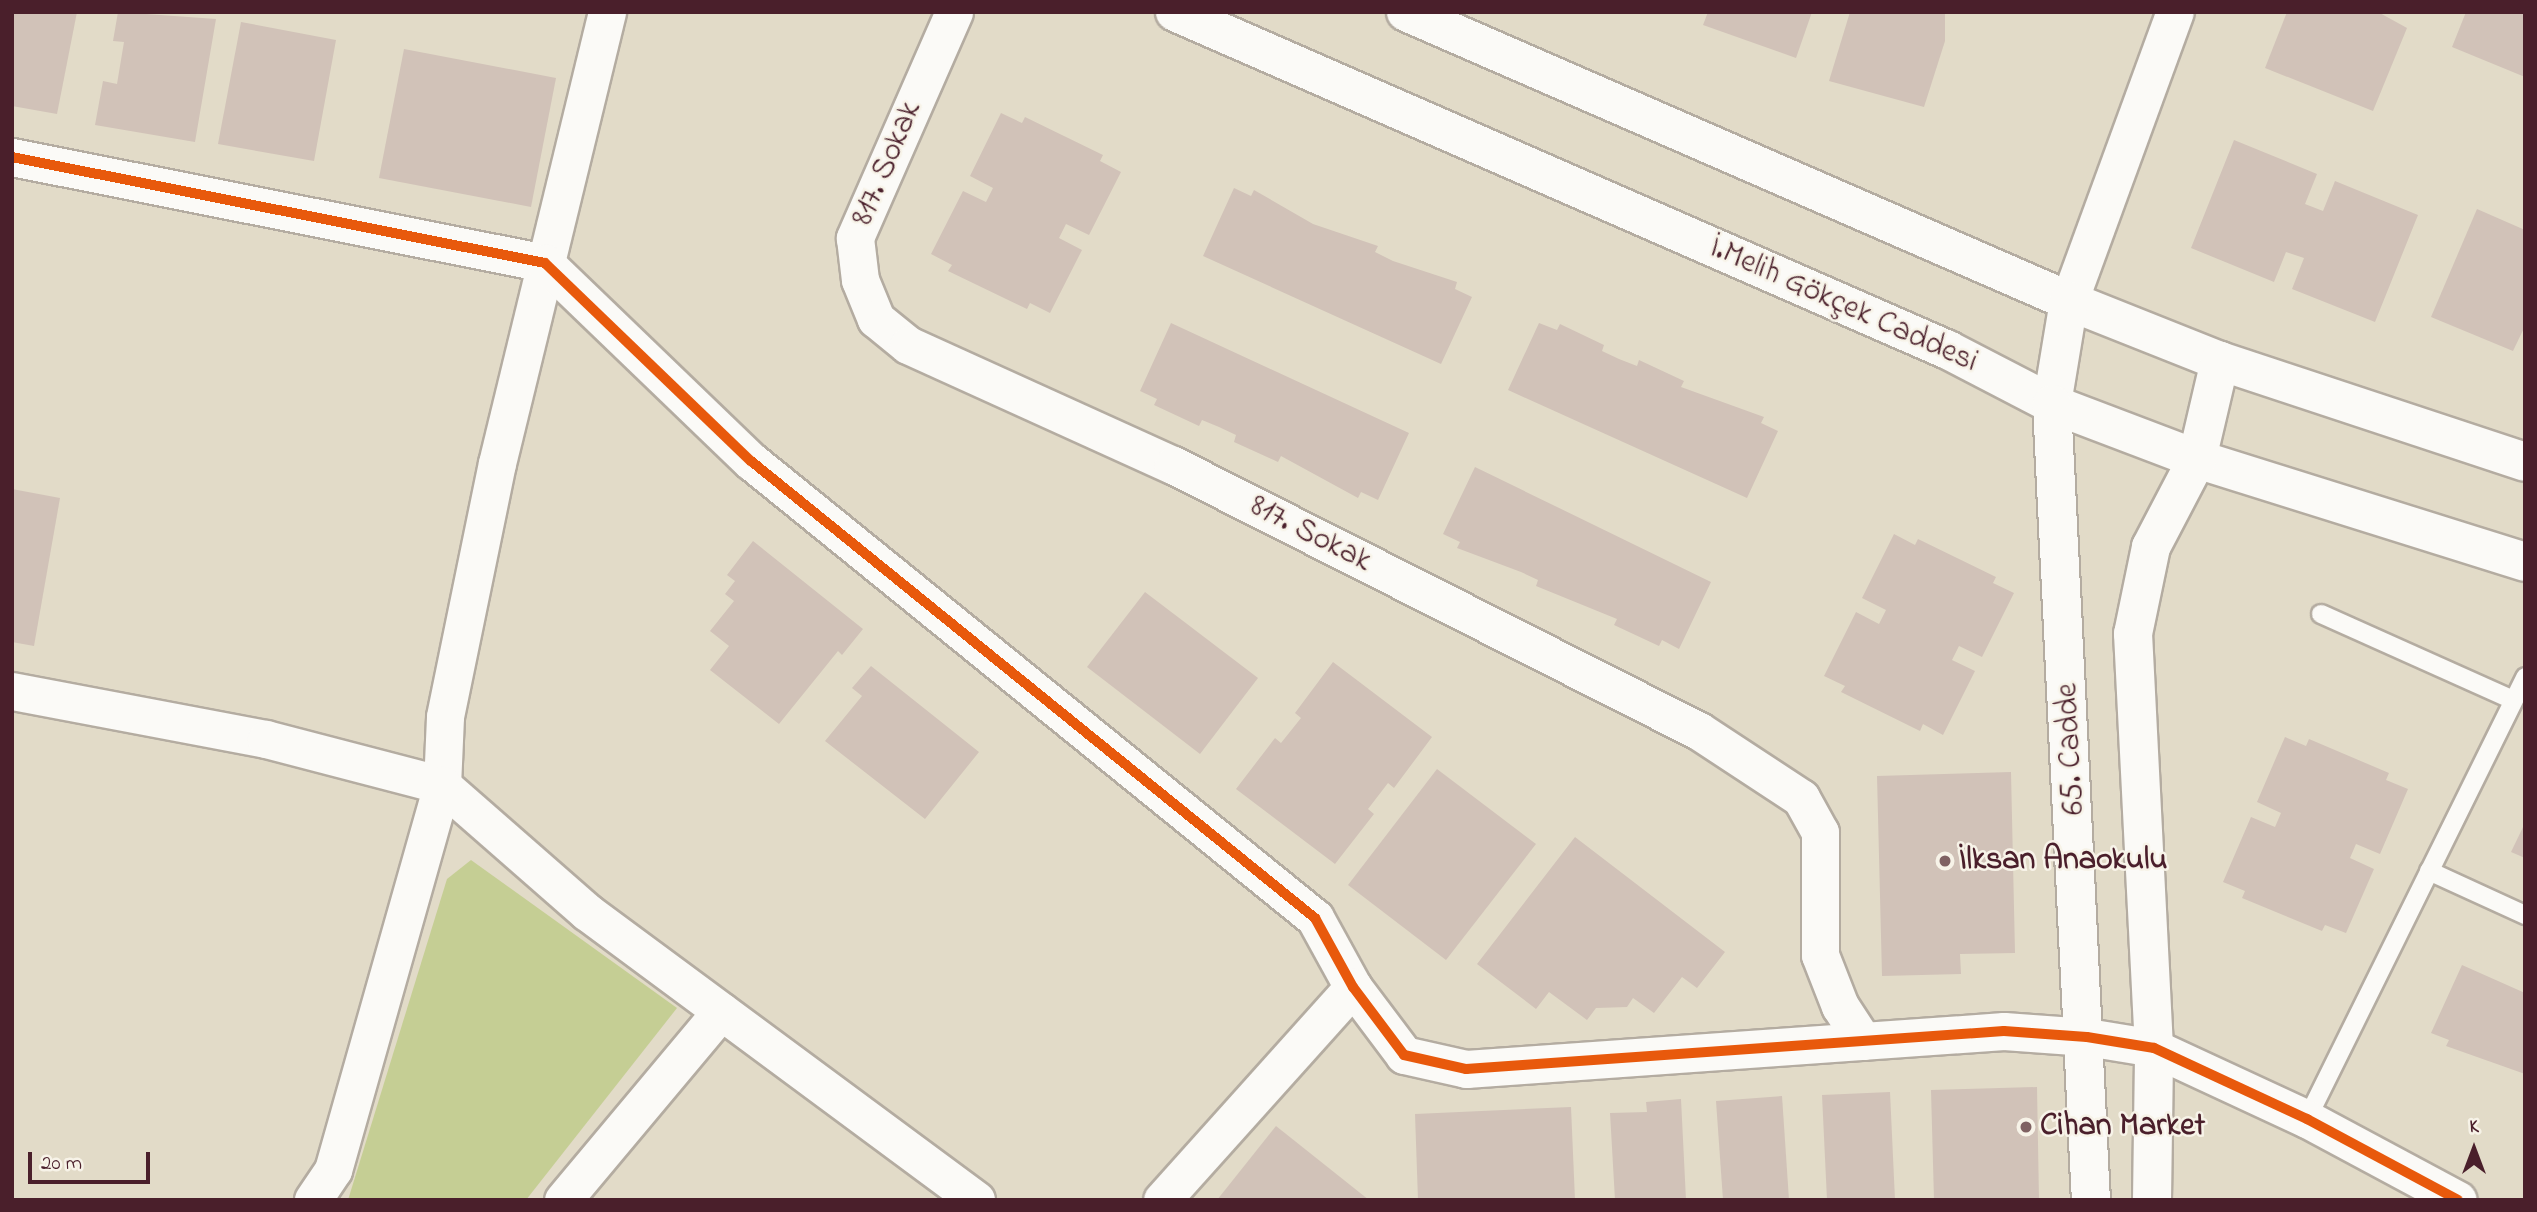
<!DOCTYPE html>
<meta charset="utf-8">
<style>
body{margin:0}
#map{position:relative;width:2537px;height:1212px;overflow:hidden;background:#e2dbc8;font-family:"Indie Flower",sans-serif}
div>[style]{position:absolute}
.green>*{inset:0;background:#c5ce94}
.building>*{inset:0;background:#d1c2b8}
.roads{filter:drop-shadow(2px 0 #b4aca1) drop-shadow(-2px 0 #b4aca1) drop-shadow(0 2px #b4aca1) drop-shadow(0 -2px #b4aca1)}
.lane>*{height:18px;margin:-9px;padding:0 9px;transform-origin:9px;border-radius:9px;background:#fbfaf7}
.street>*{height:37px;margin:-18.5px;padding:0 18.5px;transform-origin:18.5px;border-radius:18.5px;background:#fbfaf7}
.secondary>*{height:38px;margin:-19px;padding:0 19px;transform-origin:19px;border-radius:19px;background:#fbfaf7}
.cycleway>*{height:10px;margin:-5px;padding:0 5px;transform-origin:5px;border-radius:5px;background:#e8590c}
.dots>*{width:19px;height:19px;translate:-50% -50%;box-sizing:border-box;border:4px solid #f7f3e8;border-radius:50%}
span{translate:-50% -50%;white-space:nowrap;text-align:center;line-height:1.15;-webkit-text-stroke:5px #f7f3e8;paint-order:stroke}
.street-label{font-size:32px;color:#4a1f2b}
.poi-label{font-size:32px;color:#4a1f2b;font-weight:700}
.left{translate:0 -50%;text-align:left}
.frame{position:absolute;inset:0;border:14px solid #4a1f2b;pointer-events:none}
.north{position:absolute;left:2439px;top:1114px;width:70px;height:70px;-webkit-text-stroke:5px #f7f3e8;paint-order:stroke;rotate:0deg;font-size:19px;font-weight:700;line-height:28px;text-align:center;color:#4a1f2b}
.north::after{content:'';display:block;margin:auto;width:24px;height:32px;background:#4a1f2b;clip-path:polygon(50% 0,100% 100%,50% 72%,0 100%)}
.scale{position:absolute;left:28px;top:1152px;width:122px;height:32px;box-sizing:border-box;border:4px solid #4a1f2b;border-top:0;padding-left:9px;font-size:21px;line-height:24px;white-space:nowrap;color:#4a1f2b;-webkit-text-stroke:5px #f7f3e8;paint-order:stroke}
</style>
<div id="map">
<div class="green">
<i style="clip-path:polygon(471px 860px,677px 1008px,526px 1200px,348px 1200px,447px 879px)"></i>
</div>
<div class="building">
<i style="clip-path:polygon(12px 12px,77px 12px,57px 114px,12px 106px)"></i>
<i style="clip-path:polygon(118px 12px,216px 19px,195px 142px,95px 125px,103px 81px,117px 84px,124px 42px,113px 41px)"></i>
<i style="clip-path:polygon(1708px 12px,1812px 12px,1796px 58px,1703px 25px)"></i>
<i style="clip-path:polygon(1850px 12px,1945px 12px,1945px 41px,1924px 107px,1829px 81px)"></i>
<i style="clip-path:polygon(2287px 12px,2378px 12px,2407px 28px,2373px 111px,2265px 68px)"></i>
<i style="clip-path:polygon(2466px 12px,2525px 12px,2525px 77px,2452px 47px)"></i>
<i style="clip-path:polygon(241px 22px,336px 40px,314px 161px,218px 144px)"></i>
<i style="clip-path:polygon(404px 49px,556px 78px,531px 207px,379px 178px)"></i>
<i style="clip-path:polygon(1001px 113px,1022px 123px,1025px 117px,1103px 155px,1100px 161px,1121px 172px,1089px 235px,1066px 224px,1059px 238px,1082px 250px,1050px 313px,1030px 303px,1027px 309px,948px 271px,952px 265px,931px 254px,963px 191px,986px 202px,993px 188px,970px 176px)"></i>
<i style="clip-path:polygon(2234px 140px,2317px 174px,2305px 204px,2323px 211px,2335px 181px,2418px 215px,2375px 322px,2292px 289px,2304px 258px,2286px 252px,2274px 282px,2191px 248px)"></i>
<i style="clip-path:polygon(1234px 188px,1251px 196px,1254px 190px,1313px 224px,1378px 246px,1375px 252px,1393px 261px,1457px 282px,1455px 289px,1472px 297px,1441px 364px,1203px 256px)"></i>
<i style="clip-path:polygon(2477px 209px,2525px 230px,2525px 326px,2513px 351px,2431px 317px)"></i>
<i style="clip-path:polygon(1171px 323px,1409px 433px,1378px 500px,1361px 492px,1358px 498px,1281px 456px,1278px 462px,1234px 442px,1236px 435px,1219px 427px,1202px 420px,1199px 426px,1154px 405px,1157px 399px,1140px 391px)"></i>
<i style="clip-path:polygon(1539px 323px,1557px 330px,1560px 324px,1604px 345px,1602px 351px,1619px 359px,1637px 366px,1639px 360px,1684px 381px,1681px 387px,1764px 417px,1761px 423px,1778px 431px,1747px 498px,1508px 390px)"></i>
<i style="clip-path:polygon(1475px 467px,1711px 582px,1679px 649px,1662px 640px,1659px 646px,1614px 625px,1617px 619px,1536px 586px,1538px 580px,1521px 572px,1457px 548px,1460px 542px,1443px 534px)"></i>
<i style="clip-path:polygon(12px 489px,60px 498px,34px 646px,12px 642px)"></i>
<i style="clip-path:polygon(1894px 534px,1915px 545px,1918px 539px,1996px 577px,1993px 583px,2014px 593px,1982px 657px,1959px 646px,1952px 660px,1975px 671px,1943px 735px,1923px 724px,1920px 731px,1841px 692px,1845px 686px,1824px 676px,1856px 612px,1879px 624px,1886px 610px,1862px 598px)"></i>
<i style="clip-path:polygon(753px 541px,863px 629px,842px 655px,838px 651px,779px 724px,710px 670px,729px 646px,710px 631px,734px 601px,725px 594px,735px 581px,727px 575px)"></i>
<i style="clip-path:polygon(1145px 592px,1258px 678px,1200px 754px,1087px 667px)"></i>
<i style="clip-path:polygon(1333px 662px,1432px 737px,1394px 788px,1388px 783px,1368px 809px,1374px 814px,1335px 864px,1236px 789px,1275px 738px,1281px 743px,1301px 718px,1295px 713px)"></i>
<i style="clip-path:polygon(871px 666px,979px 752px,925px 819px,825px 741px,862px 696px,852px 688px)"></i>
<i style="clip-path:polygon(2285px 737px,2306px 746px,2309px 739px,2389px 773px,2386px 780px,2408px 789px,2380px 854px,2356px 844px,2350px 858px,2374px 869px,2346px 933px,2325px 925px,2322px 931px,2242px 898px,2245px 891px,2223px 882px,2251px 817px,2275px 827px,2281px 813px,2257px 802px)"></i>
<i style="clip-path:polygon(1437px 769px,1536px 844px,1446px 960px,1348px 885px)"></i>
<i style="clip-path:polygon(2011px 772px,2015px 953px,1960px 954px,1961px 974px,1882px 976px,1877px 776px)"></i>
<i style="clip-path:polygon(2525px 823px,2525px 858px,2511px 852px)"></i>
<i style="clip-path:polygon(1575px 837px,1725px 952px,1697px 988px,1682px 977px,1654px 1013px,1633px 998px,1627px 1007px,1596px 1008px,1587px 1020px,1549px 992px,1536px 1009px,1477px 964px)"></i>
<i style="clip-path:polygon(2462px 965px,2525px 993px,2525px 1074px,2446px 1046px,2449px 1040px,2431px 1033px)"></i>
<i style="clip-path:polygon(2037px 1087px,2039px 1200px,1934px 1200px,1931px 1090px)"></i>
<i style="clip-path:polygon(1890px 1092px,1895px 1200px,1827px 1200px,1822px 1095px)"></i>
<i style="clip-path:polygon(1782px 1096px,1789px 1200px,1723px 1200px,1716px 1101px)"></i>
<i style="clip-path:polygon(1681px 1099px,1686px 1200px,1615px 1200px,1610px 1113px,1647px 1112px,1646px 1102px)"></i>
<i style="clip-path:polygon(1571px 1107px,1575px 1200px,1418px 1200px,1415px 1114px)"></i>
<i style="clip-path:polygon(1276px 1126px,1369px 1200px,1217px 1200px)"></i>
</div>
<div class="roads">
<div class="lane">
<i style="left:2321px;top:614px;width:210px;rotate:24.1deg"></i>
<i style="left:2429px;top:871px;width:106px;rotate:24.6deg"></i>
<i style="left:2307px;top:1119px;width:493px;rotate:-63.7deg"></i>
</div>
<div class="street">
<i style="left:607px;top:12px;width:464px;rotate:103.7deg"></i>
<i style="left:497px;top:463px;width:259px;rotate:101.6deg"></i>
<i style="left:445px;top:717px;width:68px;rotate:92.5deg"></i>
<i style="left:442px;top:785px;width:193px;rotate:41.2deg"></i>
<i style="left:587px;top:912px;width:484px;rotate:36.5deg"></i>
<i style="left:954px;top:12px;width:247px;rotate:113.7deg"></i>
<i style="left:855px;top:238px;width:42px;rotate:83.2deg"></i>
<i style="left:860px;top:280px;width:42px;rotate:67.7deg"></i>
<i style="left:876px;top:319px;width:41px;rotate:39.1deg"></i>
<i style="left:908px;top:345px;width:291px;rotate:24.4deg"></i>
<i style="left:1173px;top:465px;width:589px;rotate:26.83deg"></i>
<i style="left:1699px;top:731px;width:122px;rotate:33.3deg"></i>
<i style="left:1801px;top:798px;width:39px;rotate:61deg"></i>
<i style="left:1820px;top:832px;width:123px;rotate:90deg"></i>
<i style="left:1820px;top:955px;width:55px;rotate:68.6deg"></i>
<i style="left:1840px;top:1006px;width:42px;rotate:56.7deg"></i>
<i style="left:12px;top:157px;width:543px;rotate:11.25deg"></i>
<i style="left:545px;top:263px;width:286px;rotate:43.9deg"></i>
<i style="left:751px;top:461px;width:726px;rotate:39.02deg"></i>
<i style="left:1315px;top:918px;width:79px;rotate:61.2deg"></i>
<i style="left:1353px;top:987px;width:85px;rotate:53.1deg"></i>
<i style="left:1404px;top:1055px;width:64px;rotate:12.7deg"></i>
<i style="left:1466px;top:1069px;width:539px;rotate:-4.04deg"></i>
<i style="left:2004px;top:1031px;width:83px;rotate:4.1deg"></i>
<i style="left:2087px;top:1037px;width:68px;rotate:9.3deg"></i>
<i style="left:2154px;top:1048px;width:169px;rotate:24.9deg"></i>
<i style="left:2307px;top:1119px;width:171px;rotate:28.2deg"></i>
<i style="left:2069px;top:301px;width:308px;rotate:-69.9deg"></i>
<i style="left:12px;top:691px;width:258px;rotate:10.7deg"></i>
<i style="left:266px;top:739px;width:182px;rotate:14.6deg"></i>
<i style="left:442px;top:785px;width:400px;rotate:105.8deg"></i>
<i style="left:333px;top:1170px;width:36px;rotate:124deg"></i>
<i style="left:563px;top:1200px;width:246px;rotate:-50.1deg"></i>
<i style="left:1162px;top:1200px;width:286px;rotate:-48.1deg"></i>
</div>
<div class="secondary">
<i style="left:1175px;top:12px;width:844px;rotate:23.62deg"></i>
<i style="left:1948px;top:350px;width:117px;rotate:27.4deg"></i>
<i style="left:2052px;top:404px;width:155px;rotate:20.8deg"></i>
<i style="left:2197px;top:459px;width:344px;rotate:17.4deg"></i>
<i style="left:1406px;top:12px;width:723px;rotate:23.55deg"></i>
<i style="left:2069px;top:301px;width:162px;rotate:21.7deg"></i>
<i style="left:2220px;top:361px;width:321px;rotate:18.3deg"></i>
<i style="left:2069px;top:301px;width:104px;rotate:99.4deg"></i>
<i style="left:2052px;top:404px;width:797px;rotate:87.2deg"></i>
<i style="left:2152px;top:1200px;width:152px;rotate:-89.2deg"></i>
<i style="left:2154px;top:1048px;width:415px;rotate:-92.9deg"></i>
<i style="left:2133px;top:634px;width:89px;rotate:-78.3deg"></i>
<i style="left:2151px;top:547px;width:99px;rotate:-62.4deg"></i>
<i style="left:2197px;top:459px;width:101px;rotate:-76.8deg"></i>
</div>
</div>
<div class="cycleway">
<i style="left:12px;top:157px;width:543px;rotate:11.25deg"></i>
<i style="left:545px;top:263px;width:286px;rotate:43.9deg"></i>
<i style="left:751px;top:461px;width:726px;rotate:39.02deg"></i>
<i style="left:1315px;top:918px;width:79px;rotate:61.2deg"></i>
<i style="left:1353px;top:987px;width:85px;rotate:53.1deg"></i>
<i style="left:1404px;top:1055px;width:64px;rotate:12.7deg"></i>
<i style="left:1466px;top:1069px;width:539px;rotate:-4.04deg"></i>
<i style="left:2004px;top:1031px;width:83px;rotate:4.1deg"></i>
<i style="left:2087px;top:1037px;width:68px;rotate:9.3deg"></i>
<i style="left:2154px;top:1048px;width:169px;rotate:24.9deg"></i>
<i style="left:2307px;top:1119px;width:171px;rotate:28.2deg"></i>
</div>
<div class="dots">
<i style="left:1945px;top:861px;background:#7f6162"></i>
<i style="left:2026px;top:1127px;background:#7f6162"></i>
</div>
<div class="street-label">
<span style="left:888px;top:164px;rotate:-67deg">817. Sokak</span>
<span style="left:1843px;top:306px;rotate:24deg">İ.Melih Gökçek Caddesi</span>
<span style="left:1310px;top:535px;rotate:27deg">817. Sokak</span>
<span style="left:2072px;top:749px;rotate:-93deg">65. Cadde</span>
</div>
<div class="poi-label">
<span class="left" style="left:1959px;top:861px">İlksan Anaokulu</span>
<span class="left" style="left:2040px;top:1127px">Cihan Market</span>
</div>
<div class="frame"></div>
<div class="north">K</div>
<div class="scale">20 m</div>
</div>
